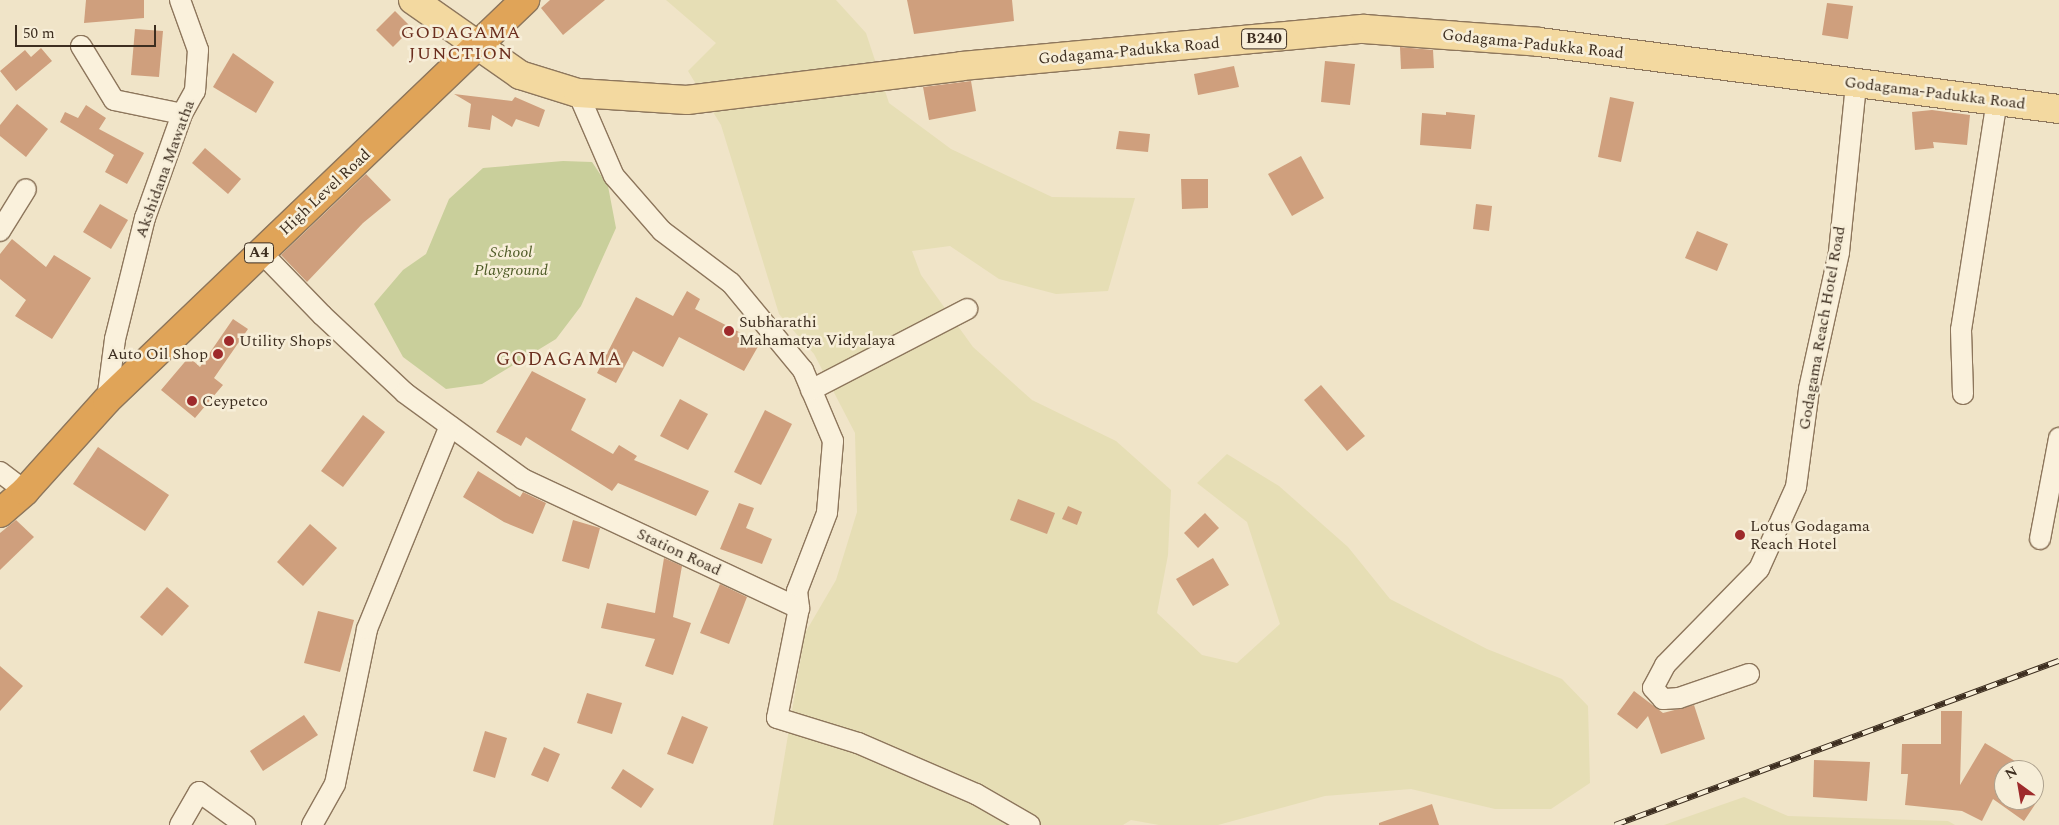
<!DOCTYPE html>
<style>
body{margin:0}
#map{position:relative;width:2059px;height:825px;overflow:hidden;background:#f0e4c8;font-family:Spectral,serif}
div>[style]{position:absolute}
.farmland>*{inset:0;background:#e6deb5}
.green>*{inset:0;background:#c9cf9b}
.building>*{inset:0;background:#cf9f7d}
.roads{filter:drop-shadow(1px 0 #8d765c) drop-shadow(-1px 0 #8d765c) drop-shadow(0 1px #8d765c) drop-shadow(0 -1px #8d765c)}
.street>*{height:20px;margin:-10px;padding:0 10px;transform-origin:10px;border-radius:10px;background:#faf1dc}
.primary>*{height:28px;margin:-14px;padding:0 14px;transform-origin:14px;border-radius:14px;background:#f3d9a0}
.highway>*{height:28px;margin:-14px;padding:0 14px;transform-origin:14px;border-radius:14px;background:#e0a458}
.rail>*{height:5.5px;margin-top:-2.75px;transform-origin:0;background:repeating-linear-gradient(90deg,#f7eed8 0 11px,#3d2e20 0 22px);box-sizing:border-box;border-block:1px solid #3d2e20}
.dots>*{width:14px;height:14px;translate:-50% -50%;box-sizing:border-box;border:2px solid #f7eed8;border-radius:50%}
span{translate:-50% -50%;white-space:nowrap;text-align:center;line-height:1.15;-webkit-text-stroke:5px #f7eed8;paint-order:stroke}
.shield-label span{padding:1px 4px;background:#f7eed8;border:1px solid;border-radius:4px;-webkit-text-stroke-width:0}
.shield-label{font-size:15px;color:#3d2e20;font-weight:700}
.street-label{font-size:16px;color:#3d2e20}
.park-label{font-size:16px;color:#4d5a26;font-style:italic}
.poi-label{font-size:16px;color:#3d2e20}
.left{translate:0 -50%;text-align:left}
.right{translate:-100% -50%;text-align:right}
.neighbourhood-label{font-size:18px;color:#6b2e1e;letter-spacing:1px}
.quarter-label{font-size:19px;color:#6b2e1e;letter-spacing:1px}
.north{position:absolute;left:1994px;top:760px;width:50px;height:50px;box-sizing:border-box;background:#f7eed8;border:1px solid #ada18e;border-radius:50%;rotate:328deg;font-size:14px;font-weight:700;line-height:20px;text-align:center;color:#3d2e20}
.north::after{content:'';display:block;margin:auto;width:18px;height:22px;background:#9e2a2b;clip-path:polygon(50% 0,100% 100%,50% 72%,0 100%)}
.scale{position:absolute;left:15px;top:25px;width:141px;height:22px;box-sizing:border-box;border:2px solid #3d2e20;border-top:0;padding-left:6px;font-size:15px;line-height:18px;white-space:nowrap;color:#3d2e20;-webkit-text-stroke:4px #f7eed8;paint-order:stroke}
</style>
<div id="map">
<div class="farmland">
<i style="clip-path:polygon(666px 0,836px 0,866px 33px,889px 103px,951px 149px,1052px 197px,1135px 198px,1108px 291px,1056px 294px,999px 279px,950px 246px,912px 251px,921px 275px,973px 347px,1032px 400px,1116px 441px,1171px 490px,1168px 555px,1157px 613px,1202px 655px,1237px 663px,1280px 624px,1247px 522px,1197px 483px,1227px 454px,1279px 486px,1348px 547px,1390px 599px,1487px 649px,1562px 679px,1588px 706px,1590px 783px,1551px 809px,1495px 809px,1411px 789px,1325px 796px,1218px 825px,1159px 825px,1131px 820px,1123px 825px,773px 825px,805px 633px,836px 580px,857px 512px,855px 433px,814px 354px,779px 314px,721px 125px,688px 71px,716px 43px)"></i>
<i style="clip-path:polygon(1744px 797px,1788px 816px,1948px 821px,1955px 825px,1664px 825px)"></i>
</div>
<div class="green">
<i style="clip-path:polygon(563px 161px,592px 162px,608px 186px,616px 228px,581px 306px,556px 339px,482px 384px,446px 389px,403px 357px,374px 304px,403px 270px,426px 254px,449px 199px,483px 168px)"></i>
</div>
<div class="building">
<i style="clip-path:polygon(86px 0,144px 0,144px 18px,84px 23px)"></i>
<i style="clip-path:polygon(550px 0,605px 0,563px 35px,541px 8px)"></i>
<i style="clip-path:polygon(907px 0,1012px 0,1014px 21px,914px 34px)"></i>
<i style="clip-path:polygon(1827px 3px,1853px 6px,1848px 39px,1822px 35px)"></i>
<i style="clip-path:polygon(395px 11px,412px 28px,393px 47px,376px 30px)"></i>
<i style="clip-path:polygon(135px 29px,163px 31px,159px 77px,131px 75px)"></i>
<i style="clip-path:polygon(1400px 47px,1433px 50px,1434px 68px,1401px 69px)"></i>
<i style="clip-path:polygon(41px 48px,52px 61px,16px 91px,0 71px,25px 50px,31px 57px)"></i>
<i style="clip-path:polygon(233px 53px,274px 82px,256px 113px,213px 87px)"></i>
<i style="clip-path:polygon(1325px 61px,1355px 64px,1350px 105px,1321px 102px)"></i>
<i style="clip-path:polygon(1234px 66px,1239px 87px,1198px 95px,1194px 74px)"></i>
<i style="clip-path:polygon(971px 81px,976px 111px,929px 120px,923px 87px)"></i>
<i style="clip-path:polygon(454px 94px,512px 101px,515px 97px,545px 110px,539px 127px,516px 119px,512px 127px,492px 115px,490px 130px,468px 127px,471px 104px)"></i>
<i style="clip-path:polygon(1610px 97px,1634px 102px,1621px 162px,1598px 157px)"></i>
<i style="clip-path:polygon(17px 104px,48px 129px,26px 157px,0 136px,0 125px)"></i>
<i style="clip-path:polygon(86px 105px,106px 118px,99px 129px,144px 153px,127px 184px,105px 172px,114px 155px,60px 122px,65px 112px,78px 118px)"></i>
<i style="clip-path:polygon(1932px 110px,1970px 115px,1967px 145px,1933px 142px,1934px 148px,1915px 150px,1912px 112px)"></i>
<i style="clip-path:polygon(1446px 112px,1475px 115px,1471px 149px,1420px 145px,1422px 113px,1446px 115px)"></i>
<i style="clip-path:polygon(1119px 131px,1150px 134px,1148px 152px,1116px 149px)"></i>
<i style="clip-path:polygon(205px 148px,241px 179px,228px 194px,192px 163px)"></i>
<i style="clip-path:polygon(1301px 156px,1324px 198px,1292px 216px,1268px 174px)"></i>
<i style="clip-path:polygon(366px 174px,391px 200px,363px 223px,307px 282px,281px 255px)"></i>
<i style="clip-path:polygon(1181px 179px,1208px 179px,1208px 208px,1182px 209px)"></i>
<i style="clip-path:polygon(100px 204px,128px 220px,111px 249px,83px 232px)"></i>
<i style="clip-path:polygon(1476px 204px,1492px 206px,1489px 231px,1473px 229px)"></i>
<i style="clip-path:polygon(1697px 231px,1728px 244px,1717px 271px,1685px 258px)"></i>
<i style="clip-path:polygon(12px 239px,46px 267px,54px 255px,91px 278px,52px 339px,15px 316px,26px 300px,0 279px,0 254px)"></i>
<i style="clip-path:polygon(687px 291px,700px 299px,695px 309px,760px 343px,744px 371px,679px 337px,663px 367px,633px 351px,616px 383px,597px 373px,636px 297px,673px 316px)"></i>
<i style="clip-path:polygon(233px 319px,248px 329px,214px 378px,223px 385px,195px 418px,161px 390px,189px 357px,200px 367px)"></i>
<i style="clip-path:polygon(532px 371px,586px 399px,571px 430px,613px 454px,619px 445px,637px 456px,634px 460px,709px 491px,696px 516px,618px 483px,612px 491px,526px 437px,521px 446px,496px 432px)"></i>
<i style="clip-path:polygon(1321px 385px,1365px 436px,1347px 451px,1304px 400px)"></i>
<i style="clip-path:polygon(680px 399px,708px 414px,688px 450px,660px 436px)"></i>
<i style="clip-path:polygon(765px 410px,792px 424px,761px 485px,734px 472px)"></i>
<i style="clip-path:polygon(363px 415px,385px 432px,343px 487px,321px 471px)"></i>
<i style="clip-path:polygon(98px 447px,169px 495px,145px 531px,73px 484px)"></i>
<i style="clip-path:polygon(478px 471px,520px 497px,523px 492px,546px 503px,533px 534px,504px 522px,463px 497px)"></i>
<i style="clip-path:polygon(1018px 499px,1055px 513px,1047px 534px,1010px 520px)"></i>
<i style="clip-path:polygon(739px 503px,754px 508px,746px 528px,772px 539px,762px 564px,720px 549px)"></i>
<i style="clip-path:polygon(1068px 506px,1082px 512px,1077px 525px,1062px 519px)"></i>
<i style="clip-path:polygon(1205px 513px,1219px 528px,1198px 548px,1184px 533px)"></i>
<i style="clip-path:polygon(16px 520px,34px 537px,0 570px,0 533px)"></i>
<i style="clip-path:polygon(573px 520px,600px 528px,589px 569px,562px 561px)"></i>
<i style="clip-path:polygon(310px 524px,337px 548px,303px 586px,277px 562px)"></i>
<i style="clip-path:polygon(664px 558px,682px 566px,673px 617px,691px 623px,673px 675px,645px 666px,655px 639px,601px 628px,607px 603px,655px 613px)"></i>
<i style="clip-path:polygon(1213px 558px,1229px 585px,1193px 606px,1176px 579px)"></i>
<i style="clip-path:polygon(720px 584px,747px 597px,729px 644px,700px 633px)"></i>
<i style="clip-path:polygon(167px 587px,189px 606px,162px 636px,140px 617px)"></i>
<i style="clip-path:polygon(318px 611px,354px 620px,340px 672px,304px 663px)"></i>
<i style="clip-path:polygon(0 666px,23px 686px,0 711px)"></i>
<i style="clip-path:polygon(1634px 691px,1663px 713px,1694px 705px,1705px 739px,1661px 754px,1648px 716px,1637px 729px,1617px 714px)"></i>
<i style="clip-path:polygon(587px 693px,622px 703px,612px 734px,577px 723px)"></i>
<i style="clip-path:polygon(1941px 711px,1962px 711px,1960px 785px,1985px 743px,2030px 770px,2004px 770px,2004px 800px,2038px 800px,2024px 821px,1993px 799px,1982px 821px,1962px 811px,1905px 805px,1908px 774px,1901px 774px,1902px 744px,1941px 744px)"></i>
<i style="clip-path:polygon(304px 715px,318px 735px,263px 771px,250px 751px)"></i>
<i style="clip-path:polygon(682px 716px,708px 727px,693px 764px,667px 754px)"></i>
<i style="clip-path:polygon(485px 731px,507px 738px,495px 778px,473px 771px)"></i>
<i style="clip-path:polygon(544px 747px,560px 754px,548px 782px,531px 775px)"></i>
<i style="clip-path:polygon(1814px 760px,1870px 762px,1867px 801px,1813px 797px)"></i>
<i style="clip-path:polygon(623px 769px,654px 789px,641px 808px,611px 788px)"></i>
<i style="clip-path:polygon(1432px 804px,1439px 825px,1379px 825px,1379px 823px)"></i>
</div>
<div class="roads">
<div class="street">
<i style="left:81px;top:46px;width:63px;rotate:58.6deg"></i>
<i style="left:114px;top:100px;width:69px;rotate:11.6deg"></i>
<i style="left:578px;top:93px;width:90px;rotate:66.6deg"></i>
<i style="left:614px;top:176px;width:73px;rotate:48.9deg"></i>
<i style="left:662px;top:231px;width:86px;rotate:37deg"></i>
<i style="left:731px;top:283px;width:113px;rotate:50.4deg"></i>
<i style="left:803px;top:370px;width:77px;rotate:67.1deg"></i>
<i style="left:833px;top:441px;width:72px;rotate:94.8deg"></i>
<i style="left:827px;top:513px;width:84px;rotate:111deg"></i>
<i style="left:797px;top:591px;width:17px;rotate:83deg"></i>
<i style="left:0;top:231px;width:49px;rotate:-58.2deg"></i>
<i style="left:261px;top:252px;width:88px;rotate:45.9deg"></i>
<i style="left:322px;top:315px;width:114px;rotate:43.2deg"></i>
<i style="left:405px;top:393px;width:146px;rotate:36.1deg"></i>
<i style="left:523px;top:479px;width:305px;rotate:25.1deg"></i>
<i style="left:799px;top:608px;width:112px;rotate:101.3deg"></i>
<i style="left:777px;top:718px;width:85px;rotate:17.2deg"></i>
<i style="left:858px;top:743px;width:129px;rotate:23.4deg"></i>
<i style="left:976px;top:794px;width:62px;rotate:29.9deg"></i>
<i style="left:811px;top:390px;width:176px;rotate:-27.4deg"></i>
<i style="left:1963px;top:394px;width:64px;rotate:-91.8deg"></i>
<i style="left:1961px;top:330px;width:234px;rotate:-81.1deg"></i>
<i style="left:107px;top:400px;width:62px;rotate:-82.5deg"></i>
<i style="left:115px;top:339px;width:125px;rotate:-76.1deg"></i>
<i style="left:145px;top:218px;width:110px;rotate:-70.4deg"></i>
<i style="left:182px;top:114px;width:26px;rotate:-61deg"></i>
<i style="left:195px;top:91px;width:41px;rotate:-85.8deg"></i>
<i style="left:198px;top:50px;width:53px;rotate:-109.8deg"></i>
<i style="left:0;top:472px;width:31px;rotate:37deg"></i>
<i style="left:2040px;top:539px;width:103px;rotate:-79.3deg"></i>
<i style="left:1749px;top:674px;width:74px;rotate:161.1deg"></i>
<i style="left:1679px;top:698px;width:16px;rotate:176deg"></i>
<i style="left:1663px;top:699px;width:15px;rotate:-132deg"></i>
<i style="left:1653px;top:688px;width:26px;rotate:-62deg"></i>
<i style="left:1665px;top:665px;width:134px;rotate:-45.6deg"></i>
<i style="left:1759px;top:569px;width:90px;rotate:-65.7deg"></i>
<i style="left:1796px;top:487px;width:99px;rotate:-82.4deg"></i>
<i style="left:1809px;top:389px;width:140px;rotate:-77.6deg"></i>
<i style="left:1839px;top:252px;width:169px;rotate:-84.2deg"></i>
<i style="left:180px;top:825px;width:38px;rotate:-60deg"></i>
<i style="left:199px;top:792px;width:57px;rotate:35.7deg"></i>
<i style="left:312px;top:825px;width:47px;rotate:-60.7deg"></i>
<i style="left:335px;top:784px;width:158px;rotate:-78.3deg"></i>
<i style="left:367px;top:629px;width:219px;rotate:-67.8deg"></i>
</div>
<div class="primary">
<i style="left:413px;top:0;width:131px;rotate:35deg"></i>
<i style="left:520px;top:75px;width:61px;rotate:17.2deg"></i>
<i style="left:578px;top:93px;width:109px;rotate:3.7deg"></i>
<i style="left:687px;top:100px;width:277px;rotate:-7deg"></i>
<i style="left:962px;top:66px;width:404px;rotate:-5.3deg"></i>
<i style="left:1364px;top:29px;width:175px;rotate:4.2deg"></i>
<i style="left:1539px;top:42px;width:524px;rotate:7.34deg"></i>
</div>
<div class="highway">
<i style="left:0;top:513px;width:33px;rotate:-41deg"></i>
<i style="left:25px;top:491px;width:122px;rotate:-48deg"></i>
<i style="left:107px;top:400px;width:579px;rotate:-43.74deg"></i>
</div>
</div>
<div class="rail">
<i style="left:1615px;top:825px;width:473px;rotate:-20.3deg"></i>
</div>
<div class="dots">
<i style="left:729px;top:331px;background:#9e2a2b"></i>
<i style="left:229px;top:341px;background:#9e2a2b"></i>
<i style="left:218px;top:354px;background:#9e2a2b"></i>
<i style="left:192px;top:401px;background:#9e2a2b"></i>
<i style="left:1740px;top:535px;background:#9e2a2b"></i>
</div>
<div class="shield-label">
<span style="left:1264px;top:39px">B240</span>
<span style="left:259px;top:253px">A4</span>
</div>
<div class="street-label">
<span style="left:1533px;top:44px;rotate:6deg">Godagama-Padukka Road</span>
<span style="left:1129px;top:51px;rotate:-5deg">Godagama-Padukka Road</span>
<span style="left:1935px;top:93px;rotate:7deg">Godagama-Padukka Road</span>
<span style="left:165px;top:169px;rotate:-70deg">Akshidana Mawatha</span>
<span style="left:325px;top:192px;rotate:-43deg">High Level Road</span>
<span style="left:1822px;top:328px;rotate:-80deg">Godagama Reach Hotel Road</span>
<span style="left:679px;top:552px;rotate:25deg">Station Road</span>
</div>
<div class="park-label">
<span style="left:511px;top:261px">School<br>Playground</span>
</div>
<div class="poi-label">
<span class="left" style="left:739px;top:331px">Subharathi<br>Mahamatya Vidyalaya</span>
<span class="left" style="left:239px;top:341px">Utility Shops</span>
<span class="right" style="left:208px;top:354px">Auto Oil Shop</span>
<span class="left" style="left:202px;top:401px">Ceypetco</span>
<span class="left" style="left:1750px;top:535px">Lotus Godagama<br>Reach Hotel</span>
</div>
<div class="neighbourhood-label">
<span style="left:461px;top:44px">GODAGAMA<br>JUNCTION</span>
</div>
<div class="quarter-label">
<span style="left:559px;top:360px">GODAGAMA</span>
</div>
<div class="north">N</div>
<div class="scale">50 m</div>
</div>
